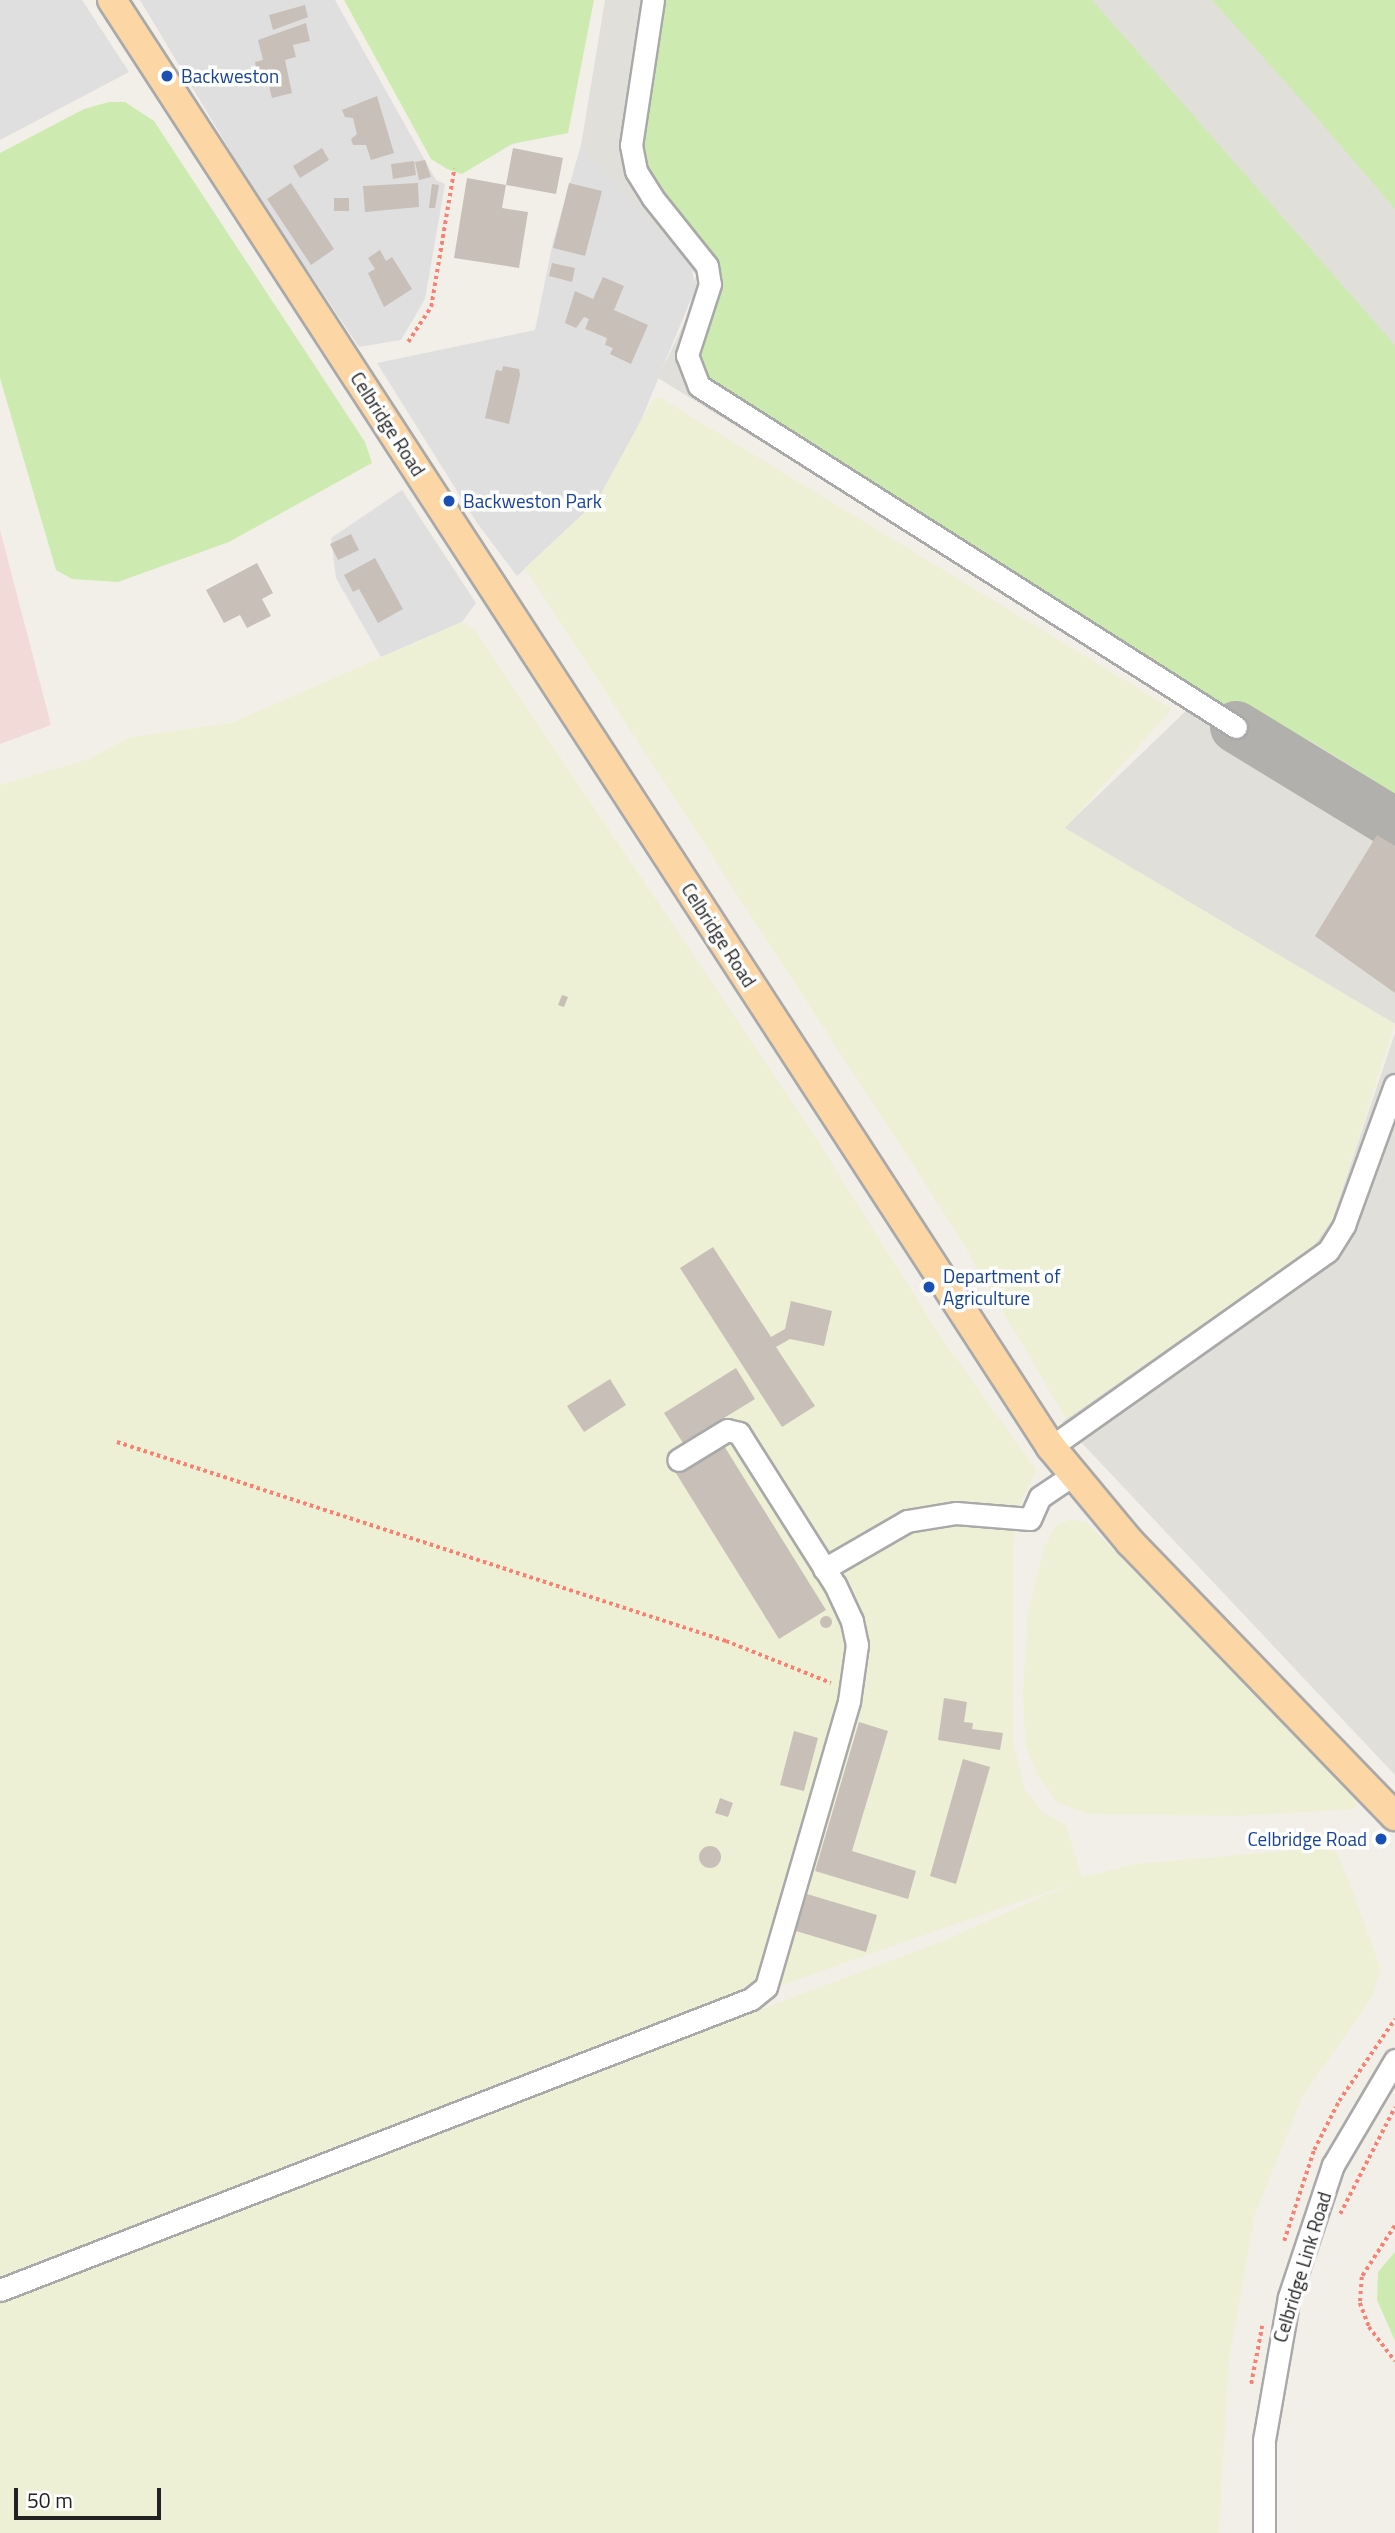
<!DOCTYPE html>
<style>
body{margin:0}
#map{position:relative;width:1395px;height:2533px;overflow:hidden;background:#f2efe9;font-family:"Titillium Web",sans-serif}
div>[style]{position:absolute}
.residential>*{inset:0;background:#e0dfdf}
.commercial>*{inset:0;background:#f2dad9}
.airport>*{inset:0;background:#e1dfda}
.farmland>*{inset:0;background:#eef0d5}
.grass>*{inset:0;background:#cdebb0}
.taxiway>*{height:52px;margin:-26px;padding:0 26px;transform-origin:26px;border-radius:26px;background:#b1b0ac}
.building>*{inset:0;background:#c7bfb8}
.round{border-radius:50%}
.path>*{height:3.5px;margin-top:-1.75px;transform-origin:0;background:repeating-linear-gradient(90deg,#fa8072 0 3.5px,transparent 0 7px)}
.roads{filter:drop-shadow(2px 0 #a9a9a9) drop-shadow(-2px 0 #a9a9a9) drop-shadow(0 2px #a9a9a9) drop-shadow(0 -2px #a9a9a9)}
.minor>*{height:21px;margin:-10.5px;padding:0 10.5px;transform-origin:10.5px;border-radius:10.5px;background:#fff}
.major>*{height:28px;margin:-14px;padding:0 14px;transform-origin:14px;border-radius:14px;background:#fcd6a4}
.dots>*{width:19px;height:19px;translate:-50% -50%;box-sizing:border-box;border:4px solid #fff;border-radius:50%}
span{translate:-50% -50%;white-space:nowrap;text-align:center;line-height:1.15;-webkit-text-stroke:7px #fff;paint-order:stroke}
.transit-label{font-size:19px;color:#164399}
.left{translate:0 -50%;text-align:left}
.right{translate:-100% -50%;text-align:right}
.street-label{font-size:19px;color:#222}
.scale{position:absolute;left:14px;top:2488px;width:147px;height:32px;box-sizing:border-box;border:4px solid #222;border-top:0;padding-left:9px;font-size:21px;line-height:24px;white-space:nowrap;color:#222;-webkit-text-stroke:5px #fff;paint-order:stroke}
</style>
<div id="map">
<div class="residential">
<i style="clip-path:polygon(0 0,82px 0,129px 72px,0 140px)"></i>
<i style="clip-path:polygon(140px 0,335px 0,436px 180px,445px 184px,425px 299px,401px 340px,359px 347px,306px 268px,299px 266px)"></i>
<i style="clip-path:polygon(581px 145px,690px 263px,696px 287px,628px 452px,597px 501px,517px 576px,477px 523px,377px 363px,535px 330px,553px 242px)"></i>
<i style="clip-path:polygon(402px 490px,476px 603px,462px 622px,381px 657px,336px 578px,331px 538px)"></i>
</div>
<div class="commercial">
<i style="clip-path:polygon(0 530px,51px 725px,0 744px)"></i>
</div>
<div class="airport">
<i style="clip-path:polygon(605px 0,1395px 0,1395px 1024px,1064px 828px,1190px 707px,658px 378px,688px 315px,696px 275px,581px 145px)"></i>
<i style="clip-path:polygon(1395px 1033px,1395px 1775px,1062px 1422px,1312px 1248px,1332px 1220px)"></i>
</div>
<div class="farmland">
<i style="clip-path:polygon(659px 397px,1172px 709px,1065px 828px,1395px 1024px,1332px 1220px,1312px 1248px,1066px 1419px,955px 1230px,525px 568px,597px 501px,652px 400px)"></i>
<i style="clip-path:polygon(462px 622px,475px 630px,816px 1138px,939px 1334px,1037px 1471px,1022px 1498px,1013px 1549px,1013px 1741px,1025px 1790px,1044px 1813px,1066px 1825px,1082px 1878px,1134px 1864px,1322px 1848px,1336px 1851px,1349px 1881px,1381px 1969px,1372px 1997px,1303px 2096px,1255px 2215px,1229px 2362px,1219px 2533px,0 2533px,0 2303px,553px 2087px,948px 1939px,1070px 1884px,731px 2003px,0 2281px,0 785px,89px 759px,131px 737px,231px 723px)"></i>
<i style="clip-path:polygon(1070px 1519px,1086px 1522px,1183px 1620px,1357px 1800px,1356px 1809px,1238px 1816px,1090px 1814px,1058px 1803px,1037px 1775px,1025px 1744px,1023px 1693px,1027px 1617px,1044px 1547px,1055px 1527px)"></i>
</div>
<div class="grass">
<i style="clip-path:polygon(344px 0,594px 0,568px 133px,512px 144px,462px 174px,447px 169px,431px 159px)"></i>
<i style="clip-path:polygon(663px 0,1092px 0,1395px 345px,1395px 794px,1308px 739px,1292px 754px,1123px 642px,712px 386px,698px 356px,721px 269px,717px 257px,670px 209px,643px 158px,651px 59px)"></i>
<i style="clip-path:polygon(1212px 0,1395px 0,1395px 209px,1304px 103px)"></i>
<i style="clip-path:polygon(109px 102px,125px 102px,154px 121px,365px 442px,372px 463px,229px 542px,118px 582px,72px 579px,56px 570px,0 378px,0 153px,84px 109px)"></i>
<i style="clip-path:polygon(1395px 2252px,1395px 2341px,1377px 2300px,1378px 2272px)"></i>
</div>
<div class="taxiway">
<i style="left:1236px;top:727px;width:186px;rotate:31.4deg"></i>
</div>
<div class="building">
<i style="clip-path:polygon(305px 5px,308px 17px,273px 30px,269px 15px)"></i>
<i style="clip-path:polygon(306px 23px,310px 41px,293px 45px,296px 57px,285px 60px,292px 93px,272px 98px,267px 78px,259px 80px,255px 62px,263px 60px,258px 40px)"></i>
<i style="clip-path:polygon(377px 96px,394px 153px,371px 160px,366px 145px,353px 145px,351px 139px,357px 134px,353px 118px,345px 117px,342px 110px)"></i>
<i style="clip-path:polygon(322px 148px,329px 160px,300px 178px,293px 166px)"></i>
<i style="clip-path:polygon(513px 148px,563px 158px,556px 194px,506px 185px,502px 208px,528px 212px,519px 268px,454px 258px,467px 178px,506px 185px)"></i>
<i style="clip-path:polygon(425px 160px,431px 177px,419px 180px,415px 162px)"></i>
<i style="clip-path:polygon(414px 161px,416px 175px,393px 179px,391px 164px)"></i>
<i style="clip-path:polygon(291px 183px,334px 249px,311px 265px,267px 199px)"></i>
<i style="clip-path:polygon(418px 183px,419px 207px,365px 212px,363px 186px)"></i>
<i style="clip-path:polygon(569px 183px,602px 191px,585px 256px,553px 248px)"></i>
<i style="clip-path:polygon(432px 184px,439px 185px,435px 208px,429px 208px)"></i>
<i style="clip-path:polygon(334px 198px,349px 198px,349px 211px,334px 211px)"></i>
<i style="clip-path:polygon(380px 250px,386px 261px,392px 257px,412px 289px,384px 307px,368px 273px,375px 269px,368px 258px)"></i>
<i style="clip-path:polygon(552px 263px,575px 268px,572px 282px,549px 276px)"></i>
<i style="clip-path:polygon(603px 277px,624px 286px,614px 310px,648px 325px,631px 364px,610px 354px,613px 348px,605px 345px,607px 338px,585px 329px,589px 319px,584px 317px,576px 328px,565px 323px,575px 291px,593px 299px)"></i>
<i style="clip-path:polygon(503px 366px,519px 369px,520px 375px,509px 424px,485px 418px,496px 370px,502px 371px)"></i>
<i style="clip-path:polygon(351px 534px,359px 550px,338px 560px,330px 544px)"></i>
<i style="clip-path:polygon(375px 558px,403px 609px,378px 623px,359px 589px,353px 592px,344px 575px)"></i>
<i style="clip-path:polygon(257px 563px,273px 593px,262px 599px,271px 616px,247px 628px,240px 615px,224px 623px,206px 590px)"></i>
<i style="clip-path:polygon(1377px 835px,1395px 846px,1395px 993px,1315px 936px)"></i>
<i style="clip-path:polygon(562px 995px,568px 997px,564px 1007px,558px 1005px)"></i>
<i style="clip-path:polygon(713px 1247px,771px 1337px,785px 1329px,791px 1301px,832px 1311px,824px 1346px,790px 1339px,776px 1347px,815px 1406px,782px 1427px,680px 1268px)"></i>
<i style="clip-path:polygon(736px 1368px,755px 1399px,683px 1443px,664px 1413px)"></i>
<i style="clip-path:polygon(610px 1379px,626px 1405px,584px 1432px,567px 1406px)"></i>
<i style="clip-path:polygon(721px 1441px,826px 1610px,779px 1639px,674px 1470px)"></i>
<i class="round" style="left:820px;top:1616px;width:12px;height:12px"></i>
<i style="clip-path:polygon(944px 1698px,967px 1702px,964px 1722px,973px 1723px,972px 1729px,1003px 1733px,1000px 1750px,938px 1740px)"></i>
<i style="clip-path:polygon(859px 1722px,888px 1731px,852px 1851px,916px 1871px,908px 1899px,815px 1871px)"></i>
<i style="clip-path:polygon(794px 1731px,818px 1738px,804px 1791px,780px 1785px)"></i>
<i style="clip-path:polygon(963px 1759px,990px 1767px,956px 1884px,930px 1876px)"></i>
<i style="clip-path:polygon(720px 1798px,733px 1803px,728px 1817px,715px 1813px)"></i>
<i class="round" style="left:699px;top:1846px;width:22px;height:22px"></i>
<i style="clip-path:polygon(807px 1894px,877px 1915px,866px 1952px,796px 1931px)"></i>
</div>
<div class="path">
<i style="left:408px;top:342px;width:42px;rotate:-56.7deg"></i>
<i style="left:431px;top:307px;width:140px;rotate:-80.5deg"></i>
<i style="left:117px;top:1442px;width:641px;rotate:18.1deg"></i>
<i style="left:726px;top:1641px;width:113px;rotate:21.8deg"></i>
<i style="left:1340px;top:2214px;width:120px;rotate:-62.8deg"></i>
<i style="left:1395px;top:2226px;width:61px;rotate:122.9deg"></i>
<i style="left:1362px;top:2277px;width:26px;rotate:94deg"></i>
<i style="left:1360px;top:2303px;width:26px;rotate:69deg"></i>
<i style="left:1369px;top:2327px;width:43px;rotate:52.6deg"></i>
<i style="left:1284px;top:2241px;width:96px;rotate:-71.8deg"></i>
<i style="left:1314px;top:2150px;width:55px;rotate:-63deg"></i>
<i style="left:1339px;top:2101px;width:99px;rotate:-55.7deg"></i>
<i style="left:1251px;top:2384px;width:59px;rotate:-79.3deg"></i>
</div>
<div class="roads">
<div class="minor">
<i style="left:653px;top:0;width:147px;rotate:98.6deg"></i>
<i style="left:631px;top:145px;width:26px;rotate:79deg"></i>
<i style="left:636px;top:171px;width:31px;rotate:58deg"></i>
<i style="left:652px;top:197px;width:88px;rotate:51.4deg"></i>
<i style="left:707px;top:266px;width:18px;rotate:81deg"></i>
<i style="left:710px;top:284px;width:75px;rotate:107.9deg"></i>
<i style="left:687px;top:355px;width:33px;rotate:69deg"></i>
<i style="left:699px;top:386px;width:636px;rotate:32.42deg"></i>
<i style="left:1051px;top:1447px;width:339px;rotate:-35.3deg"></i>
<i style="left:1328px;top:1251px;width:31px;rotate:-58deg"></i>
<i style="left:1344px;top:1225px;width:149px;rotate:-70deg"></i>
<i style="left:824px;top:1569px;width:96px;rotate:-30deg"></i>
<i style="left:907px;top:1521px;width:50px;rotate:-9.3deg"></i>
<i style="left:956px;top:1513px;width:74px;rotate:4.6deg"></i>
<i style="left:1030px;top:1519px;width:24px;rotate:-66deg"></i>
<i style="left:1040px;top:1497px;width:40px;rotate:-34deg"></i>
<i style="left:0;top:2290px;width:805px;rotate:-21.18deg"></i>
<i style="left:751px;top:1999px;width:19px;rotate:-39deg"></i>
<i style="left:766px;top:1987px;width:298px;rotate:-73.8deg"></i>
<i style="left:849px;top:1701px;width:57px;rotate:-81.9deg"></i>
<i style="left:857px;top:1645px;width:25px;rotate:-102deg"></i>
<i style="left:852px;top:1621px;width:40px;rotate:-115deg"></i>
<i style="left:835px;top:1585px;width:180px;rotate:-122.3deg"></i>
<i style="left:739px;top:1433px;width:12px;rotate:-166deg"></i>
<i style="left:727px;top:1430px;width:57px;rotate:148.5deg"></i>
<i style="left:1264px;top:2533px;width:93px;rotate:-90deg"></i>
<i style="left:1264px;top:2440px;width:145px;rotate:-80.1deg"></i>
<i style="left:1289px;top:2297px;width:139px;rotate:-71.6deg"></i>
<i style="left:1333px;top:2165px;width:122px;rotate:-59.4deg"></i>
</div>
<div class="major">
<i style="left:112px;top:0;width:1725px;rotate:57.02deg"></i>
<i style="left:1051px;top:1447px;width:124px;rotate:50.3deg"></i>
<i style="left:1130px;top:1542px;width:381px;rotate:46deg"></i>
</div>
</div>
<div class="dots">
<i style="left:167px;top:76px;background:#1a4fb4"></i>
<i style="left:449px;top:501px;background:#1a4fb4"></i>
<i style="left:929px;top:1287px;background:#1a4fb4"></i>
<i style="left:1381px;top:1839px;background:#1a4fb4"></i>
</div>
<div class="transit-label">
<span class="left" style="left:181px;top:76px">Backweston</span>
<span class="left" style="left:463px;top:501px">Backweston Park</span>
<span class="left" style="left:943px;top:1287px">Department of<br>Agriculture</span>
<span class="right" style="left:1367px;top:1839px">Celbridge Road</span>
</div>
<div class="street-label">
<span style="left:388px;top:424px;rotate:57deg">Celbridge Road</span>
<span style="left:719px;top:935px;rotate:57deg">Celbridge Road</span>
<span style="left:1302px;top:2267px;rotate:-73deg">Celbridge Link Road</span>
</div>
<div class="scale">50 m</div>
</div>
